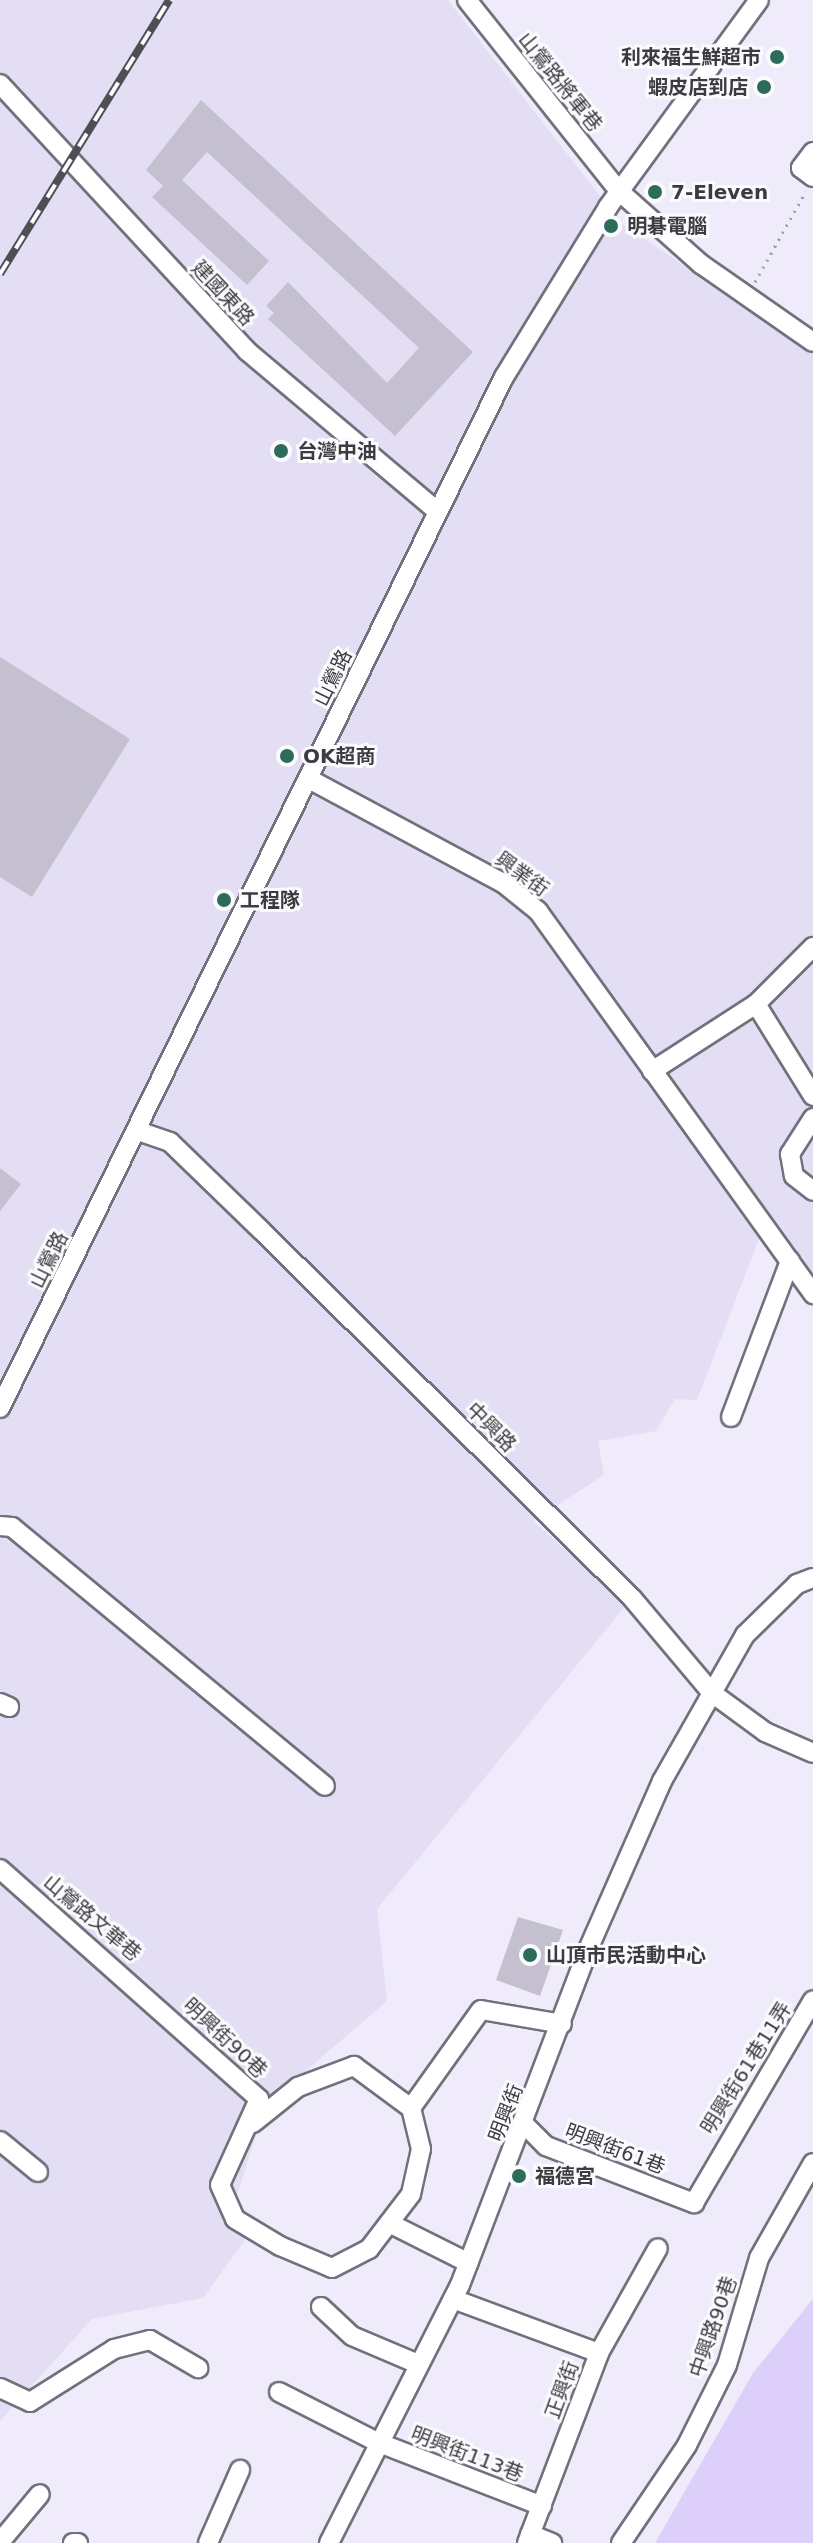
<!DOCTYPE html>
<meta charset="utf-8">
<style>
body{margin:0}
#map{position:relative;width:813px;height:2543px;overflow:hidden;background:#efebfa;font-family:"DejaVu Sans","Noto Sans TC",sans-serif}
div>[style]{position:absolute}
.built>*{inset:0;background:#e4def4}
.green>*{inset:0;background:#dcd0fa}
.building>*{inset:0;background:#c4c0cf}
.path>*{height:3px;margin-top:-1.5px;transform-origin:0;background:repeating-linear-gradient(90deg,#9e9ca6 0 2px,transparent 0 8px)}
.roads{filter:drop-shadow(2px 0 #73707d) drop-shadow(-2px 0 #73707d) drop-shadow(0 2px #73707d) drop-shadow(0 -2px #73707d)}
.minor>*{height:18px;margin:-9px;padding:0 9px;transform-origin:9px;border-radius:9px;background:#fff}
.rail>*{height:8px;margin-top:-4px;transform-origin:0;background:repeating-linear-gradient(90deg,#fbfafd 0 15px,#4f4e55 0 30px);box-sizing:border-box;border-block:2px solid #4f4e55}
.dots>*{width:22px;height:22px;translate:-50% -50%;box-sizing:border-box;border:4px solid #fbfafd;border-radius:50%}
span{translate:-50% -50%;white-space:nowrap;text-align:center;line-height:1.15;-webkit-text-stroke:6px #fbfafd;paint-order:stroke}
.poi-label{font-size:20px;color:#3c3b41;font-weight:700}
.right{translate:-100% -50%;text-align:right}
.left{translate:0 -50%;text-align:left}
.street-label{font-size:20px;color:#3c3b41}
</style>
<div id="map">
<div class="built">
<i style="clip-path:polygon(0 0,448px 0,620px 222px,813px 353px,813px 1274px,768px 1216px,697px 1400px,675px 1399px,656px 1431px,598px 1441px,604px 1475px,533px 1521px,627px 1604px,377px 1909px,387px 2001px,265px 2106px,234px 2205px,253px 2229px,203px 2298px,92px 2319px,0 2421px)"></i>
</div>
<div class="green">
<i style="clip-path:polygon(813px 2299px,813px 2543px,655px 2543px,753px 2373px)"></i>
</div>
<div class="building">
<i style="clip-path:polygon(201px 100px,473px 352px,395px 436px,268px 319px,274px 313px,266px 306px,288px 282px,387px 383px,419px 348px,207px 152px,182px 180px,269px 261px,247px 285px,152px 197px,163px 186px,146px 170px)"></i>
<i style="clip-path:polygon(0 657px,130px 739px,32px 897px,0 877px)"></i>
<i style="clip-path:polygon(0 1168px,21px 1184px,0 1211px)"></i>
<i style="clip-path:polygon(518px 1917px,563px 1930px,540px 1996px,496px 1980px)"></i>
</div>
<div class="path">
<i style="left:755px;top:282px;width:104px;rotate:-60.7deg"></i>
</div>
<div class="roads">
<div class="minor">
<i style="left:467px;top:0;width:244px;rotate:51.5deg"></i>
<i style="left:619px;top:191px;width:110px;rotate:41.7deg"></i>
<i style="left:701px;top:264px;width:136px;rotate:34.9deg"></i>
<i style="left:0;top:84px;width:364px;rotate:47.2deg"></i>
<i style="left:247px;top:351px;width:247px;rotate:40.1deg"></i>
<i style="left:813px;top:152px;width:20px;rotate:127deg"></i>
<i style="left:801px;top:168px;width:15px;rotate:37deg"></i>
<i style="left:309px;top:779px;width:220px;rotate:28.2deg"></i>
<i style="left:503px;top:883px;width:45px;rotate:38.7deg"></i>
<i style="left:538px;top:911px;width:472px;rotate:54.3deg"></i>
<i style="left:756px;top:1004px;width:108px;rotate:58.2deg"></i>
<i style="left:652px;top:1071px;width:124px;rotate:-32.8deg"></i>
<i style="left:756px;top:1004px;width:81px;rotate:-45deg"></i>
<i style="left:813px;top:1118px;width:43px;rotate:122.6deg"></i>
<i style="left:790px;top:1154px;width:22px;rotate:80deg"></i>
<i style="left:794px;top:1176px;width:24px;rotate:38deg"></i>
<i style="left:138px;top:1131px;width:34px;rotate:19deg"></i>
<i style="left:170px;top:1142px;width:128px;rotate:44.1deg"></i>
<i style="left:262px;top:1231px;width:521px;rotate:44.77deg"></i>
<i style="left:632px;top:1598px;width:124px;rotate:49.9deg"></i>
<i style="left:712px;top:1693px;width:66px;rotate:36.3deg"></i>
<i style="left:765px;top:1732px;width:52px;rotate:23.6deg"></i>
<i style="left:0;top:1408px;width:1148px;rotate:-63.95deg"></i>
<i style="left:504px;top:377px;width:199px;rotate:-58.5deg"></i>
<i style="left:608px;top:207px;width:256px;rotate:-53.9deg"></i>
<i style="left:731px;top:1417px;width:167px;rotate:-69.3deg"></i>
<i style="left:0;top:1526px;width:12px;rotate:5deg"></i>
<i style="left:12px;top:1527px;width:406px;rotate:39.6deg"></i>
<i style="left:0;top:1703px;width:10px;rotate:24deg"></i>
<i style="left:0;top:1869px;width:346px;rotate:41.6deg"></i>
<i style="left:259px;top:2099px;width:94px;rotate:114.4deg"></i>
<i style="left:220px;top:2185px;width:37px;rotate:66deg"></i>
<i style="left:235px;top:2219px;width:52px;rotate:31deg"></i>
<i style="left:280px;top:2246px;width:56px;rotate:22.9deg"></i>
<i style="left:332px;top:2268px;width:42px;rotate:-27.2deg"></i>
<i style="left:369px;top:2249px;width:69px;rotate:-52.6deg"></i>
<i style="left:411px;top:2194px;width:46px;rotate:-77.5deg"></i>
<i style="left:421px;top:2149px;width:42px;rotate:-103.7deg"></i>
<i style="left:411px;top:2108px;width:120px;rotate:-54.5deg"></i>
<i style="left:481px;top:2010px;width:82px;rotate:9.8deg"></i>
<i style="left:253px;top:2123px;width:58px;rotate:-38.7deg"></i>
<i style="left:298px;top:2087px;width:60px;rotate:-20.6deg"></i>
<i style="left:354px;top:2066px;width:71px;rotate:36.4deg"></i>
<i style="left:526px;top:2126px;width:28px;rotate:45deg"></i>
<i style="left:546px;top:2146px;width:159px;rotate:21.1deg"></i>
<i style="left:694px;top:2203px;width:235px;rotate:-59.6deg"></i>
<i style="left:0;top:2141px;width:49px;rotate:39.2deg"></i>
<i style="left:389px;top:2223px;width:89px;rotate:26.6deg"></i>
<i style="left:453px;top:2299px;width:156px;rotate:20.3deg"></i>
<i style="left:321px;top:2307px;width:42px;rotate:43.1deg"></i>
<i style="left:352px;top:2336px;width:72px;rotate:23deg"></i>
<i style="left:0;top:2388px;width:33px;rotate:25deg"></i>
<i style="left:30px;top:2402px;width:99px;rotate:-32.2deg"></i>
<i style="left:114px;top:2349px;width:37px;rotate:-14deg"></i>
<i style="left:150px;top:2340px;width:56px;rotate:30.3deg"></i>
<i style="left:279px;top:2392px;width:110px;rotate:27deg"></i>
<i style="left:377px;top:2442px;width:177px;rotate:21.2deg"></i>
<i style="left:530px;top:2534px;width:24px;rotate:22deg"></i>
<i style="left:0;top:2542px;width:62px;rotate:-50.2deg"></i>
<i style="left:73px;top:2543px;width:5px"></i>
<i style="left:208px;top:2543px;width:80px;rotate:-66.3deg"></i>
<i style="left:329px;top:2543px;width:289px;rotate:-63.1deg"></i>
<i style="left:460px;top:2285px;width:356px;rotate:-69.1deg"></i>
<i style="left:587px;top:1952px;width:187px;rotate:-66.3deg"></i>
<i style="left:662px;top:1781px;width:168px;rotate:-60.4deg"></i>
<i style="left:745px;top:1635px;width:73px;rotate:-44.4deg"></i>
<i style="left:797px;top:1584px;width:17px;rotate:-21deg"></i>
<i style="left:527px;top:2543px;width:203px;rotate:-69.2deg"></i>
<i style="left:599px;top:2353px;width:120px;rotate:-60.7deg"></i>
<i style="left:621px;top:2543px;width:118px;rotate:-56deg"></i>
<i style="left:687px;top:2445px;width:89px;rotate:-63.4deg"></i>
<i style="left:727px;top:2365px;width:112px;rotate:-73.3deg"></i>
<i style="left:759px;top:2258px;width:109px;rotate:-60.4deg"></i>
</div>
</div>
<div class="rail">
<i style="left:0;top:274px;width:322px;rotate:-58.3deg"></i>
</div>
<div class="dots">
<i style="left:777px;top:57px;background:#2d6c5a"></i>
<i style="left:764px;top:87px;background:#2d6c5a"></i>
<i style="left:655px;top:192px;background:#2d6c5a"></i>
<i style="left:611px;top:226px;background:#2d6c5a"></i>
<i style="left:281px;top:451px;background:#2d6c5a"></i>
<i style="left:287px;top:756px;background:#2d6c5a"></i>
<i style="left:224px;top:900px;background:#2d6c5a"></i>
<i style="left:530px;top:1955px;background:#2d6c5a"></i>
<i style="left:519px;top:2176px;background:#2d6c5a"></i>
</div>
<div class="poi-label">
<span class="right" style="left:761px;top:57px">利來福生鮮超市</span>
<span class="right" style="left:748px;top:87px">蝦皮店到店</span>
<span class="left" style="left:671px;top:192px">7-Eleven</span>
<span class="left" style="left:627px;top:226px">明碁電腦</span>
<span class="left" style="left:297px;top:451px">台灣中油</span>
<span class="left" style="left:303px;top:756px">OK超商</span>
<span class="left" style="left:240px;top:900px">工程隊</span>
<span class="left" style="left:546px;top:1955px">山頂市民活動中心</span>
<span class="left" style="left:535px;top:2176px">福德宮</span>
</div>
<div class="street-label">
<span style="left:560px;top:82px;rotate:51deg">山鶯路將軍巷</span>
<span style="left:223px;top:293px;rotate:47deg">建國東路</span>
<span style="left:333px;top:678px;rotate:-64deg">山鶯路</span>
<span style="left:522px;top:874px;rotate:36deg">興業街</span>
<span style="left:49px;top:1260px;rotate:-64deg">山鶯路</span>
<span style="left:491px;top:1427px;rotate:45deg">中興路</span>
<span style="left:92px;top:1918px;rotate:40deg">山鶯路文華巷</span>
<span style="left:225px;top:2038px;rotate:43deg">明興街90巷</span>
<span style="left:746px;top:2068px;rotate:-58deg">明興街61巷11弄</span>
<span style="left:506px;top:2113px;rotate:-69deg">明興街</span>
<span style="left:615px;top:2149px;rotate:21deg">明興街61巷</span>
<span style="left:713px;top:2327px;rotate:-71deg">中興路90巷</span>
<span style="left:562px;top:2390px;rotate:-70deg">正興街</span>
<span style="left:467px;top:2454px;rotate:21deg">明興街113巷</span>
</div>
</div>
